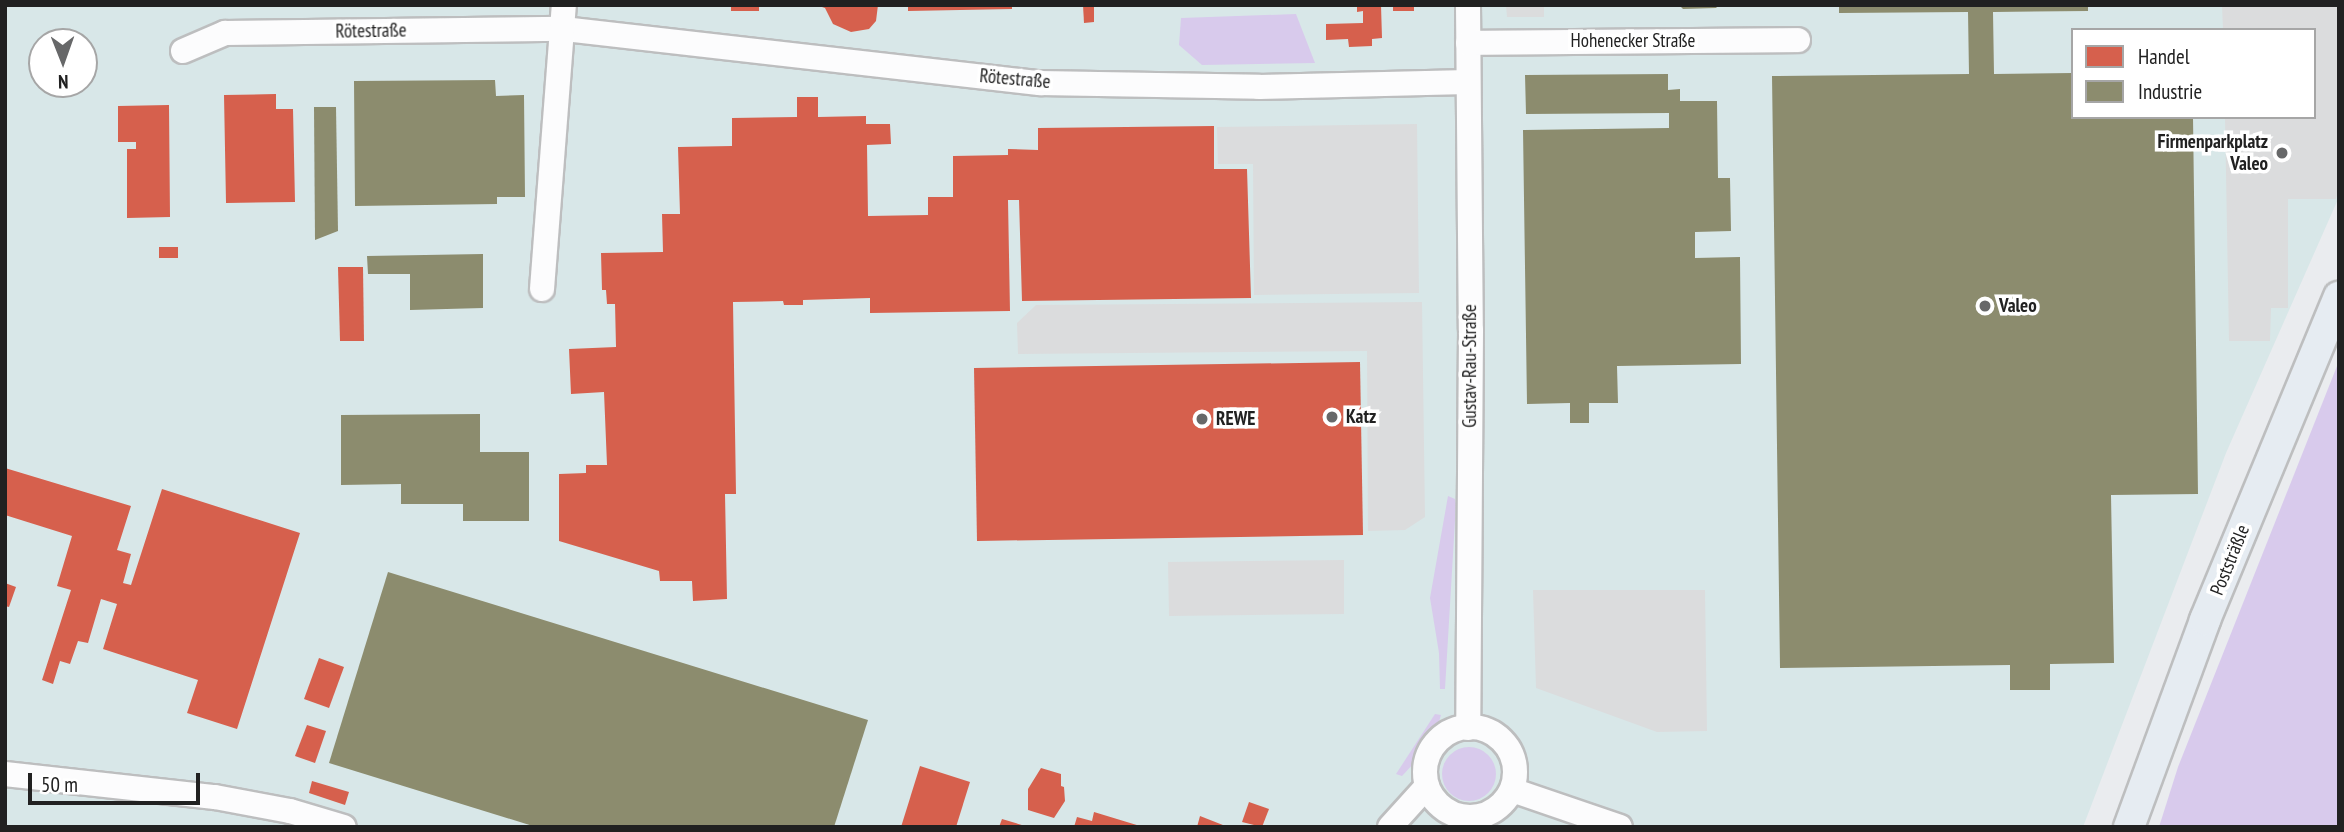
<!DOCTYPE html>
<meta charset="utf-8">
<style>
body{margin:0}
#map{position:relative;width:2344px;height:832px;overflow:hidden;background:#eaecef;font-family:"PT Sans Narrow",sans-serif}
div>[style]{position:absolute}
.commercial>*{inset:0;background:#d8e7e8}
.religious>*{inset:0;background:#dbdcdd}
.grass>*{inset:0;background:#d8caec}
.round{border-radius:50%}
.shops>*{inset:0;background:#d6604d}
.industry>*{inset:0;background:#8c8c6e}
.roads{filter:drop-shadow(2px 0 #bdbebf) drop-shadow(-2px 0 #bdbebf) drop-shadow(0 2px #bdbebf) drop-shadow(0 -2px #bdbebf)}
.minor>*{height:24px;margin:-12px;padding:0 12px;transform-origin:12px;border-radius:12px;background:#fcfcfd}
.minor>.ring{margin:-12px;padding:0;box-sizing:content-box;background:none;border:24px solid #fcfcfd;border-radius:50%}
.major>*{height:30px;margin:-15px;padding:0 15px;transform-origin:15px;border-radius:15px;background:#e6ecf2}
.dots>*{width:19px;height:19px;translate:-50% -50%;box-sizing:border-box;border:4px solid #fff;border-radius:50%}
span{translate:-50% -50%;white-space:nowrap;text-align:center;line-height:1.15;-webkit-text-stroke:7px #fff;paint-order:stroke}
.street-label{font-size:19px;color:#212121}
.poi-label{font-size:19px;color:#212121;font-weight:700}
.right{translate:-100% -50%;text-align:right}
.left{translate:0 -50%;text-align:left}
.frame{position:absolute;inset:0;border:7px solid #212121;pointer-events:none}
.legend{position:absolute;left:2071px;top:28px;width:245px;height:91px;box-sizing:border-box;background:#fff;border:2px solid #a6a6a6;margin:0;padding:9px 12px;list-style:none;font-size:21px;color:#212121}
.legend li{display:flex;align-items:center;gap:14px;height:35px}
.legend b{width:35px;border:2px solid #a6a6a6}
.north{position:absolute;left:28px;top:28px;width:70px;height:70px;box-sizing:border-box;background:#fff;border:2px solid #a6a6a6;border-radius:50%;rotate:179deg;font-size:19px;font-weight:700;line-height:28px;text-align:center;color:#212121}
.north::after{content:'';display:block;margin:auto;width:24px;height:32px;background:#676869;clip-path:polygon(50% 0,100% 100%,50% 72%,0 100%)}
.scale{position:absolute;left:28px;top:773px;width:172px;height:32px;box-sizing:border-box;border:4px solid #212121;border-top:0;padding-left:9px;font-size:21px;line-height:24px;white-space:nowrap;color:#212121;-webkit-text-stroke:5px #fff;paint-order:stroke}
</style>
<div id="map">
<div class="commercial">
<i style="clip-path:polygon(evenodd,5px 5px,2339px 5px,2339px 197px,2226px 453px,2083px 827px,5px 827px,5px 5px,2073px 30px,2314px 30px,2314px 117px,2073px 117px,2073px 30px,5px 5px,42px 42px,84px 42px,84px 84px,42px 84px,42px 42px)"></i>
</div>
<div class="religious">
<i style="clip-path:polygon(1506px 5px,1544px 5px,1544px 17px,1507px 17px)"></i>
<i style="clip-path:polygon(2222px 5px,2339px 5px,2339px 189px,2336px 199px,2288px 199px,2288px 308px,2271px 308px,2270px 341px,2229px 341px,2225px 117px,2314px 117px,2314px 30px,2223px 30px)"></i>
<i style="clip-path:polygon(1417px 124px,1419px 293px,1254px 295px,1253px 164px,1218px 164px,1217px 127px)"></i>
<i style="clip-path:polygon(1422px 302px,1425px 517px,1405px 530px,1368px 531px,1367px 351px,1018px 354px,1017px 323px,1036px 305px)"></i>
<i style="clip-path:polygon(1344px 560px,1344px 614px,1169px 616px,1168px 562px)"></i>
<i style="clip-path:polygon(1533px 590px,1705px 590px,1707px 731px,1657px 732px,1536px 688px)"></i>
</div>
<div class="grass">
<i style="clip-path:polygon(1296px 14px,1315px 63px,1202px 65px,1179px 45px,1181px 18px)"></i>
<i style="clip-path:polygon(2339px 361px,2339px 827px,2159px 827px,2178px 767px)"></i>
<i style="clip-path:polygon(1448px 496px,1455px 499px,1456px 504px,1445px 689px,1440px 689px,1439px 653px,1430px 598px)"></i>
<i style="clip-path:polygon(1435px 714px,1441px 715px,1438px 725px,1416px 761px,1402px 776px,1396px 774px)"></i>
<i class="round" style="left:1442px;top:747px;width:54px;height:54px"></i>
</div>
<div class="shops">
<i style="clip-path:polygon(731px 5px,759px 5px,759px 11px,731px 11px)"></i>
<i style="clip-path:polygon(816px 5px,878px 5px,876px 21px,869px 29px,851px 32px,833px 24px,825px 8px)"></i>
<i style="clip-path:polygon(908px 5px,1012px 5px,1012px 9px,908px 11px)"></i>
<i style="clip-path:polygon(1083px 5px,1094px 5px,1094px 22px,1084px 23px)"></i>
<i style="clip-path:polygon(1357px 5px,1381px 5px,1382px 38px,1372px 39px,1372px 46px,1349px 47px,1348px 39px,1326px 40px,1326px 24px,1363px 23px,1363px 11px,1357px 12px)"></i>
<i style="clip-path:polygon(1393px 5px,1414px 5px,1414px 11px,1393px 11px)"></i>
<i style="clip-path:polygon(276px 94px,276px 109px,293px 109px,295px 202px,226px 203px,224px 95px)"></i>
<i style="clip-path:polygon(797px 97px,818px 97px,818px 117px,866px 116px,866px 124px,890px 124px,891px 144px,867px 145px,868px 216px,928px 215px,928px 197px,953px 197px,953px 156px,1008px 155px,1008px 149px,1038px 150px,1038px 128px,1214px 126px,1214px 169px,1247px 169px,1251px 298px,1022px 301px,1019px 200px,1008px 200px,1010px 311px,870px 313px,870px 298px,803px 300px,803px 305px,784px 305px,783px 301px,733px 302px,736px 494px,725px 494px,727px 599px,693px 601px,692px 581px,660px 581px,659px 571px,559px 541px,559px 474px,586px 473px,586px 465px,607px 465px,604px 392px,571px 394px,569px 349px,616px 347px,615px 304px,607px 304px,606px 290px,602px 290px,601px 253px,663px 252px,662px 214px,680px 214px,678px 147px,732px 146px,732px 118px,797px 117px)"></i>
<i style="clip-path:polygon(169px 105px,170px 217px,127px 218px,127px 149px,136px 149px,136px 142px,118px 142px,118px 106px)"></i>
<i style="clip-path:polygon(159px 247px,178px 247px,178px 258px,159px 258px)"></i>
<i style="clip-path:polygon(338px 267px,363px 267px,364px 341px,340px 341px)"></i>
<i style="clip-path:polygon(1360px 362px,1363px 535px,977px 541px,974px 368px)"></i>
<i style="clip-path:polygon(5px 468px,131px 506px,117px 550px,131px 554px,123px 583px,131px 585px,162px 489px,300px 533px,237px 729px,187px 713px,198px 680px,103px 649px,117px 604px,101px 599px,88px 643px,78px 641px,70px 664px,60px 661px,53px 684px,42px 680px,71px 590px,57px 586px,72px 536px,5px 515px)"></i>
<i style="clip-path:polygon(5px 583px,16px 587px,9px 607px,5px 606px)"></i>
<i style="clip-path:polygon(319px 658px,344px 667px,329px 708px,304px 699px)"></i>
<i style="clip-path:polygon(307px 725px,326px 731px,315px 763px,295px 756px)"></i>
<i style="clip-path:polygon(920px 766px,970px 782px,956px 827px,901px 827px)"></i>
<i style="clip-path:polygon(1041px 768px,1061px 774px,1061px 786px,1064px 787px,1065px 801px,1054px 818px,1028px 810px,1028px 789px)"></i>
<i style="clip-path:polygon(312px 781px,349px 792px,345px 805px,309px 793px)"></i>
<i style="clip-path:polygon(1249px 802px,1269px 809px,1262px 827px,1242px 822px)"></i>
<i style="clip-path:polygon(1094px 812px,1140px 826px,1139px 827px,1074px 827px,1077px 817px,1092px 821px)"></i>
<i style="clip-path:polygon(1200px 816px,1228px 827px,1197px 827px)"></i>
<i style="clip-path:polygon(1002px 819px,1025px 826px,1025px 827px,999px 827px)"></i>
</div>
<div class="industry">
<i style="clip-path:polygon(1679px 5px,1719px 5px,1716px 8px,1683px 9px)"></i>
<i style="clip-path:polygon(1839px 5px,2088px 5px,2088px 11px,1993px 12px,1994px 74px,2073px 73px,2073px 117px,2193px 117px,2198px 494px,2111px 495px,2114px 663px,2050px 664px,2050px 690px,2010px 690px,2010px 665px,1780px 668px,1772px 76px,1969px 74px,1968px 12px,1839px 13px)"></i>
<i style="clip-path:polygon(1668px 74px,1668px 90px,1680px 89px,1680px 101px,1717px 101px,1718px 178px,1730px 178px,1731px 231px,1695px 232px,1695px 258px,1740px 257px,1741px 364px,1617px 366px,1618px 403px,1589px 403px,1589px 423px,1570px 423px,1570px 403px,1527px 404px,1523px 130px,1669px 128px,1669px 113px,1526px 114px,1525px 75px)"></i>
<i style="clip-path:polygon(495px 80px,496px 96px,524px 95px,525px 197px,497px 197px,497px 204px,355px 206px,354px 81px)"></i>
<i style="clip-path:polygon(314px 107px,336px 107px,338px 231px,315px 240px)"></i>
<i style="clip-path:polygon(483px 254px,483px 308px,410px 310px,410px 274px,368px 274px,367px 256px)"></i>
<i style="clip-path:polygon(480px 414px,480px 452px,529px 452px,529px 521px,463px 521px,463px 504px,401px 504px,401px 484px,341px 485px,341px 415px)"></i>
<i style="clip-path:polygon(388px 572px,868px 720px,834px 827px,536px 827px,329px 763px)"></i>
</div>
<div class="roads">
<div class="minor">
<i style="left:1468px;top:5px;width:325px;rotate:89.5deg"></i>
<i style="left:1471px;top:330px;width:398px;rotate:90.4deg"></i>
<i style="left:1468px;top:43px;width:330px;rotate:-0.5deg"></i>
<i style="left:183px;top:51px;width:46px;rotate:-23.2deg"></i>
<i style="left:225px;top:33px;width:339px;rotate:-0.7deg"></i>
<i style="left:564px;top:29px;width:479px;rotate:6.5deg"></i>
<i style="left:1040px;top:83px;width:219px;rotate:1deg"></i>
<i style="left:1259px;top:87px;width:209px;rotate:-1.4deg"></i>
<i style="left:542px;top:289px;width:285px;rotate:-85.6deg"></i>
<i class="ring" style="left:1425px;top:727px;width:66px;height:66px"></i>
<i style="left:5px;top:774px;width:211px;rotate:6.3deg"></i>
<i style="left:215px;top:797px;width:76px;rotate:10.6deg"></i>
<i style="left:290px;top:811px;width:56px;rotate:16.5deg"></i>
<i style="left:1512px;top:790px;width:114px;rotate:18.9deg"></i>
<i style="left:1390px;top:827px;width:55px;rotate:-47.9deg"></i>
</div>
<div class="major">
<i style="left:2129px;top:827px;width:221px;rotate:-69.8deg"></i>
<i style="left:2205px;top:620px;width:350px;rotate:-67.5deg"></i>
</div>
</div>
<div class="dots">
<i style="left:2282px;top:153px;background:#676869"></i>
<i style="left:1985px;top:306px;background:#676869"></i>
<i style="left:1332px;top:417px;background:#676869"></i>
<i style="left:1202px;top:419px;background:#676869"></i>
</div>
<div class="street-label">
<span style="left:371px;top:31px;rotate:-1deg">Rötestraße</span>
<span style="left:1633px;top:41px">Hohenecker Straße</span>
<span style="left:1015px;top:79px;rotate:5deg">Rötestraße</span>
<span style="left:1470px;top:366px;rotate:-90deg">Gustav-Rau-Straße</span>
<span style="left:2230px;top:560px;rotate:-68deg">Poststräßle</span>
</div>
<div class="poi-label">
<span class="right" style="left:2268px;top:153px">Firmenparkplatz<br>Valeo</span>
<span class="left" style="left:1999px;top:306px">Valeo</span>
<span class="left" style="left:1346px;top:417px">Katz</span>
<span class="left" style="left:1216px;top:419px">REWE</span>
</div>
<div class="frame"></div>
<ul class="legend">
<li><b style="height:19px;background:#d6604d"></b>Handel</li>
<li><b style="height:19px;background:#8c8c6e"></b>Industrie</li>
</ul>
<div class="north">N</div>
<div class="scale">50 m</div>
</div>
